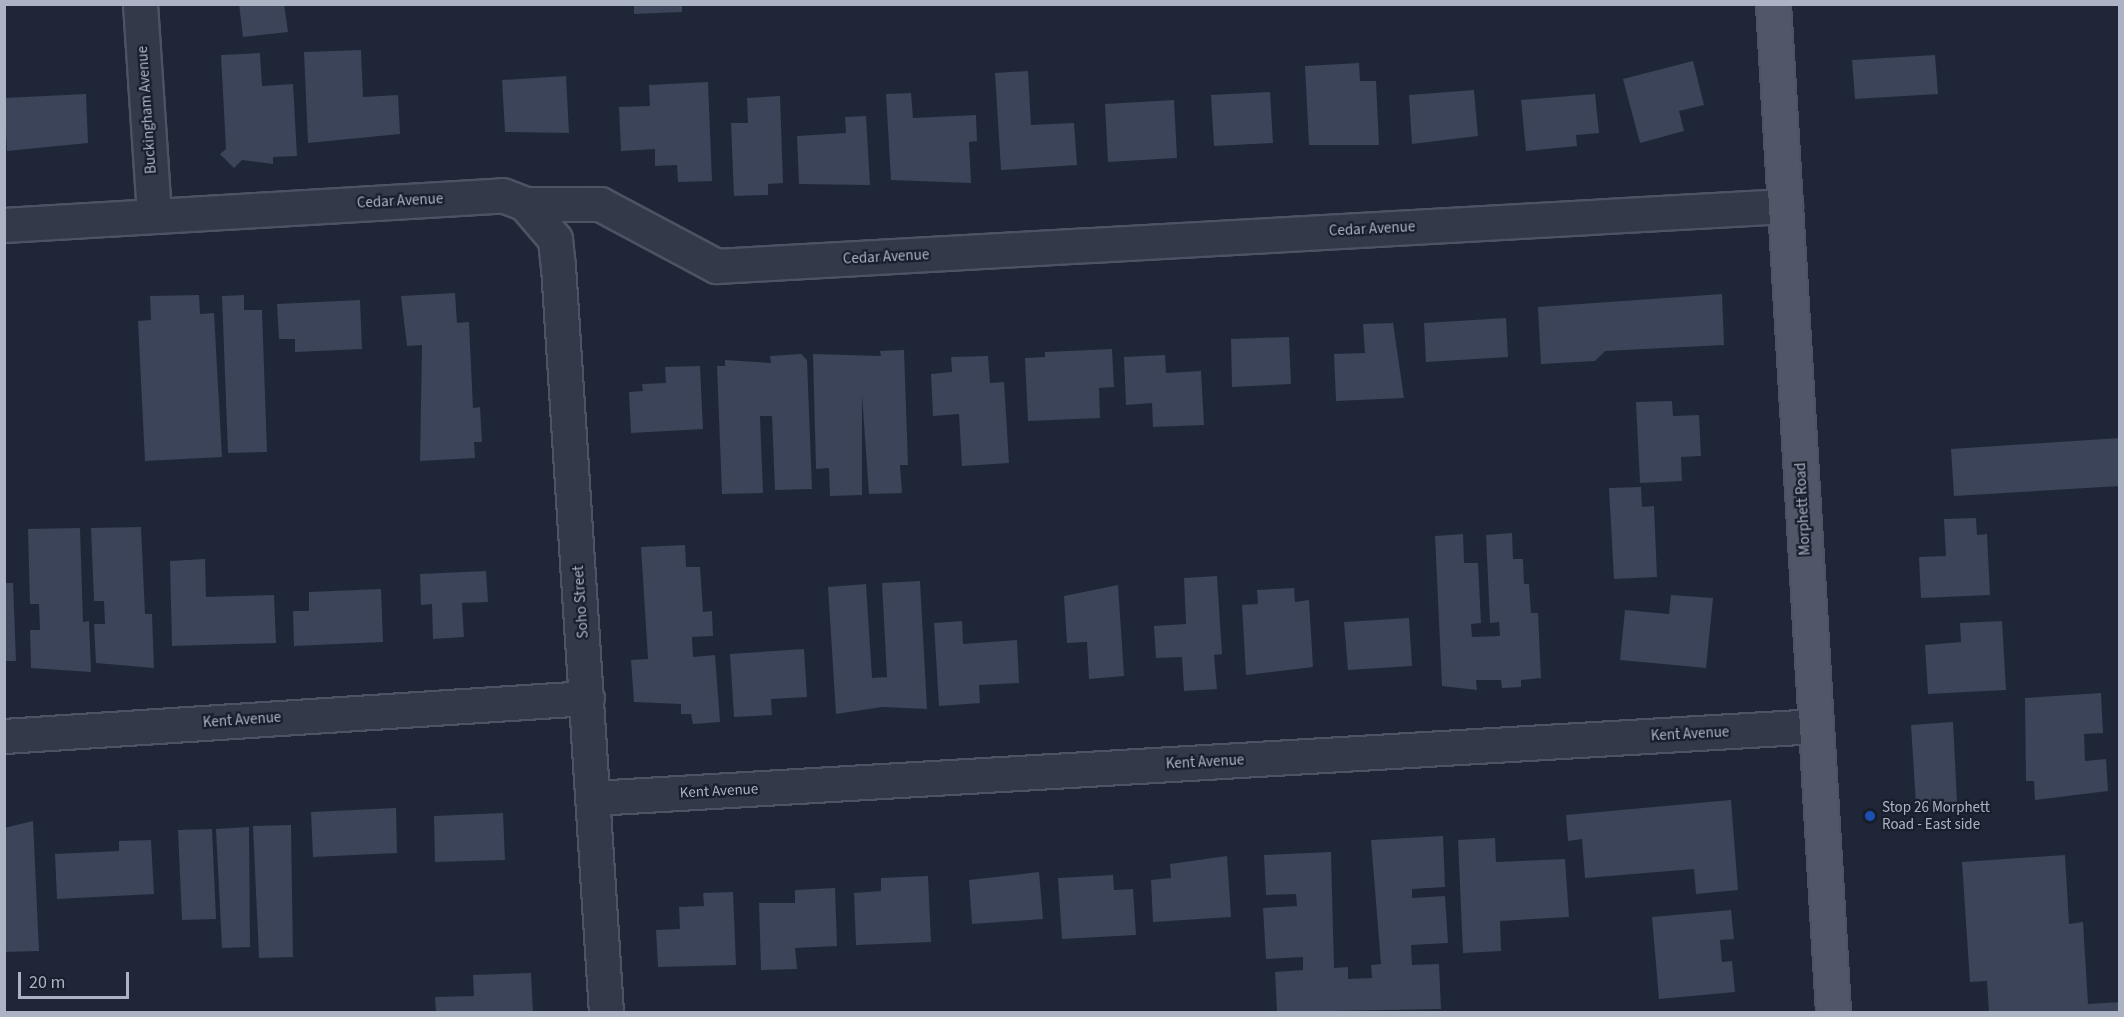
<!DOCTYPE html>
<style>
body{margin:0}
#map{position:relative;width:2124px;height:1017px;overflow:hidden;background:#1f2637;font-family:"Source Sans 3",sans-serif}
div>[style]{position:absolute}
.building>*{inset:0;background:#3b4458}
.roads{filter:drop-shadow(2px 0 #4d5363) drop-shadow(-2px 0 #4d5363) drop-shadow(0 2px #4d5363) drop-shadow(0 -2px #4d5363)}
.minor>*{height:33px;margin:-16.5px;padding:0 16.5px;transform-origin:16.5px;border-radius:16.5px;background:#323948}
.major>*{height:33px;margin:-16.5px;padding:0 16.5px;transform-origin:16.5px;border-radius:16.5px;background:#505768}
.dots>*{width:16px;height:16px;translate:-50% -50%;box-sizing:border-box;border:3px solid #181e2c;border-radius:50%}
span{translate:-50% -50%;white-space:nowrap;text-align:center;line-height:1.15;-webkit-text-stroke:4.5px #181e2c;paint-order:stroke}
.street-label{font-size:15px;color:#acb3c5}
.poi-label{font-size:15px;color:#acb3c5}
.left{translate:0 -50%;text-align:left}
.frame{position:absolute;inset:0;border:6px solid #acb3c5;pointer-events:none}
.scale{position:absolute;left:18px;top:972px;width:111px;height:27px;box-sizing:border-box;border:3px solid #acb3c5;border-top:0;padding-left:8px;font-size:18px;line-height:21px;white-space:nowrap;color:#acb3c5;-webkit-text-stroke:4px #181e2c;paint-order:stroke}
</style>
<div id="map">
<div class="building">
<i style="clip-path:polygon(239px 4px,284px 4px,288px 32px,243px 37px)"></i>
<i style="clip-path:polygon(634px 4px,682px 4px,682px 12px,634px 14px)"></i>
<i style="clip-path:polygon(361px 50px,363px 97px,398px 95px,400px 134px,308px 143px,304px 52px)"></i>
<i style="clip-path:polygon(260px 53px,262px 86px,293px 84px,297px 156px,273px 157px,273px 164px,242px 160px,234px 168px,220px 154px,226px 149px,221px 55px)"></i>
<i style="clip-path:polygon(1935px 55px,1938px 94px,1855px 99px,1852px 60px)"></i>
<i style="clip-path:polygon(1693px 61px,1704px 105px,1679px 111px,1684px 131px,1640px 143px,1623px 79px)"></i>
<i style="clip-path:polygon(1359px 63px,1360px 81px,1376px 81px,1379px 145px,1309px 145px,1305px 66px)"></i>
<i style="clip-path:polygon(1028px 71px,1031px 125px,1074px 123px,1077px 165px,1001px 170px,995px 73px)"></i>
<i style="clip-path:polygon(566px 76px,569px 133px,505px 132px,502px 80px)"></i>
<i style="clip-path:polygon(708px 82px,712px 181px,678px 182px,677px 165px,655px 166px,655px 149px,621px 151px,619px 107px,650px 106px,649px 85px)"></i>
<i style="clip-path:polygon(1474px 90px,1478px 136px,1412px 144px,1409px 95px)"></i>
<i style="clip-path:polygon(1270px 92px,1273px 143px,1214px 146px,1211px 95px)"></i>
<i style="clip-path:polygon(911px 93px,913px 118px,976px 115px,977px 141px,969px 142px,971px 183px,891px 180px,886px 94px)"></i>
<i style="clip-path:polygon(86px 94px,88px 143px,7px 151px,4px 98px)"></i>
<i style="clip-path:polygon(1595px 94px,1599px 133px,1576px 135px,1577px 146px,1526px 151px,1521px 100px)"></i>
<i style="clip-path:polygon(780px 96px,783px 183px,768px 184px,768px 195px,734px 196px,731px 123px,748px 123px,747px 98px)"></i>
<i style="clip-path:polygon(1174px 100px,1177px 158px,1108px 162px,1105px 104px)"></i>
<i style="clip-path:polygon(866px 116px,870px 185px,799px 184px,797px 136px,846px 133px,845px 117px)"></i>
<i style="clip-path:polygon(455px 293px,457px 323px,469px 322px,473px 408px,480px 407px,482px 442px,474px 442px,475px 458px,420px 461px,422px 345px,407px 346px,401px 296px)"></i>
<i style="clip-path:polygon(1722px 294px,1724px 345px,1605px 351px,1595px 361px,1541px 364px,1538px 307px)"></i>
<i style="clip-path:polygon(199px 295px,200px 314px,214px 313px,222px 457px,145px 461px,138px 321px,151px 320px,150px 296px)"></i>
<i style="clip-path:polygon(244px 295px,244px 310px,262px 310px,267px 452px,228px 453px,222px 296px)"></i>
<i style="clip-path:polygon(360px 300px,362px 349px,295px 352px,295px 339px,279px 339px,277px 304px)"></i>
<i style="clip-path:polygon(1506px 318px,1508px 357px,1426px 362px,1424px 323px)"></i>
<i style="clip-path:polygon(1393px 323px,1404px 398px,1336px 401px,1334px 354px,1365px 353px,1363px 324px)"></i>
<i style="clip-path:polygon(1289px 337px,1291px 384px,1232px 387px,1231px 339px)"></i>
<i style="clip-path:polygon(1112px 349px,1114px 387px,1099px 388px,1100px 418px,1028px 421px,1025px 358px,1045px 357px,1045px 352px)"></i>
<i style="clip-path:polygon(904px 350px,908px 465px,900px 465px,902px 493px,869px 494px,862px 395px,862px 495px,830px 496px,829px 468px,816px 469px,813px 354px,881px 356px,880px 351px)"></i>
<i style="clip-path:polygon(801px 354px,807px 360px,812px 489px,775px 490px,772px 416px,760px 416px,763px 493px,722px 494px,717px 366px,725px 366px,725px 360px,771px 363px,770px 356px)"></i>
<i style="clip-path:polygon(1165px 355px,1166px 373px,1201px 371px,1204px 425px,1153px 427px,1152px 403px,1126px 405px,1124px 357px)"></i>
<i style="clip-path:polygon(988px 356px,990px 383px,1004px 382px,1009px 463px,962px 466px,959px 414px,933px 416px,931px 374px,952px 372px,951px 357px)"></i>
<i style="clip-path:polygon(700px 366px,703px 429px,631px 433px,629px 392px,643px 391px,642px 384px,666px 383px,665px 367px)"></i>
<i style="clip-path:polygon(1672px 401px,1673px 416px,1699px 415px,1701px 456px,1681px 457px,1682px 481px,1640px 483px,1636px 402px)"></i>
<i style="clip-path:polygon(2120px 438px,2120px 486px,1954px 496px,1951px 449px)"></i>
<i style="clip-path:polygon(1641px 487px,1642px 507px,1654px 506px,1657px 577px,1614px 579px,1609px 488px)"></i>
<i style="clip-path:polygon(1976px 518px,1977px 535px,1987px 534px,1990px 595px,1921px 598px,1919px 557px,1946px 556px,1944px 519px)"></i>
<i style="clip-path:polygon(141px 527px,145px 614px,152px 614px,154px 668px,96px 663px,94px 624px,105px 624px,104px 601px,94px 601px,91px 528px)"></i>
<i style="clip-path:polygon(80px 528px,83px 622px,89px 621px,91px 672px,31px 668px,30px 630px,40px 630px,39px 604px,30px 604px,28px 529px)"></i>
<i style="clip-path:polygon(1512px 533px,1513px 559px,1523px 559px,1524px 584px,1529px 584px,1531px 613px,1538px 613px,1541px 678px,1521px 680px,1521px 687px,1502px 688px,1501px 680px,1476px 680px,1477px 690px,1442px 686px,1435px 536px,1463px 534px,1464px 563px,1478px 563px,1481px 623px,1471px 624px,1472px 637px,1500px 636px,1499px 622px,1490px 623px,1486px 535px)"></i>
<i style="clip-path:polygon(685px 545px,686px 567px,700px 567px,703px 612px,712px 611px,713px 636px,692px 637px,693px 657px,715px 655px,720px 722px,693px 724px,691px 714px,681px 714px,681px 704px,634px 702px,631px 660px,648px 659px,641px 547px)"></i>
<i style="clip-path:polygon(205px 559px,206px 597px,274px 595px,276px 643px,172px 646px,170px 561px)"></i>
<i style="clip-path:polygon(486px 571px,488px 602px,462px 603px,464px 637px,433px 639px,432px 604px,421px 605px,420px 574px)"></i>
<i style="clip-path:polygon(1217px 576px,1222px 654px,1214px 655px,1217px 689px,1184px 691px,1182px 657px,1156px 658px,1154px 626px,1186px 624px,1184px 578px)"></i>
<i style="clip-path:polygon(920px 581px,927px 709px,882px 707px,836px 714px,828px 587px,866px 584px,872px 678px,887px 677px,882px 583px)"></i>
<i style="clip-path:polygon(4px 583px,13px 583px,16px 661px,4px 661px)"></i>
<i style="clip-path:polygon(1118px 585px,1124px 676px,1089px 679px,1087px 642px,1067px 643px,1064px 596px)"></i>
<i style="clip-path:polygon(1294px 588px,1295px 602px,1309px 600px,1313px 667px,1246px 675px,1242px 605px,1258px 604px,1257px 590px)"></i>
<i style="clip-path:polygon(381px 589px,383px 642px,294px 646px,293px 611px,309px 611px,309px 592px)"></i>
<i style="clip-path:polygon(1671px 595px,1713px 598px,1706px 668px,1620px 660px,1625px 610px,1669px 614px)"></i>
<i style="clip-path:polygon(1409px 618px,1412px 666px,1348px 670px,1344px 622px)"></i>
<i style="clip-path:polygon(962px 621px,963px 644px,1017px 640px,1019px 683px,979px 685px,980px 703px,939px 706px,934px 623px)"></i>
<i style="clip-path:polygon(2002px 621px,2006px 690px,1928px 694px,1925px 645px,1961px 642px,1960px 623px)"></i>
<i style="clip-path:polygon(804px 649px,807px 697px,771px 699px,772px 715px,734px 717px,730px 654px)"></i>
<i style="clip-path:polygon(2101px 693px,2103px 733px,2084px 734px,2085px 761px,2106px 759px,2108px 791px,2035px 800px,2034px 781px,2026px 781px,2025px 698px)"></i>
<i style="clip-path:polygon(1953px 722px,1957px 802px,1916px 805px,1911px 725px)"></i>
<i style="clip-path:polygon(1731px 800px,1738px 890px,1696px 894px,1694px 869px,1585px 878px,1582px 839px,1568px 841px,1566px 815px)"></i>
<i style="clip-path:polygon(396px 808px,397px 853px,313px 857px,311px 812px)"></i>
<i style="clip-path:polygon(503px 813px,505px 860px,435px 862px,434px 816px)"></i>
<i style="clip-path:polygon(33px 821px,39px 951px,4px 952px,4px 828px)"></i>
<i style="clip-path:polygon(291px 825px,293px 957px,259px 958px,253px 826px)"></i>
<i style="clip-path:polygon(249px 827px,250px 947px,222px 948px,216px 829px)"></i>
<i style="clip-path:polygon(212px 829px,216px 919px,182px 920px,178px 830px)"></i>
<i style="clip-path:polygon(1443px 836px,1445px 887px,1412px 889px,1412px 898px,1445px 896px,1448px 943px,1411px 945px,1412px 965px,1439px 964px,1441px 1009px,1277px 1012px,1275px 972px,1303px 970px,1303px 957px,1266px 959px,1263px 908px,1297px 906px,1296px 894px,1266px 895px,1264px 855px,1331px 852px,1334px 968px,1348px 967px,1348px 979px,1372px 978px,1371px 965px,1381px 964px,1371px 840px)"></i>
<i style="clip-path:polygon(1495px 838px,1496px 862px,1565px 859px,1569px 917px,1500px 921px,1501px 951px,1463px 953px,1458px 840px)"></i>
<i style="clip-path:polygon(151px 840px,154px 894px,57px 899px,55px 854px,119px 851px,119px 841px)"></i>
<i style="clip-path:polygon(2065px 855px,2069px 924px,2083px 922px,2088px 1004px,2120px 1002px,2120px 1012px,1989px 1012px,1987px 981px,1970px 982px,1962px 862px)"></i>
<i style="clip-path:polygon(1227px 856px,1231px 917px,1153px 922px,1151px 880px,1171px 878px,1170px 864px)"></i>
<i style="clip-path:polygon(1039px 872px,1043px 919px,972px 924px,969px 880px)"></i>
<i style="clip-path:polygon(1113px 875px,1114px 890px,1133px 889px,1136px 935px,1062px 939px,1058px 878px)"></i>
<i style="clip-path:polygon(928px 876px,931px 942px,856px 945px,854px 893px,881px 891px,881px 878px)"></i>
<i style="clip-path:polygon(835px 888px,837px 946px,795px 948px,797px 969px,761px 970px,759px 903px,795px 903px,795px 890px)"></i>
<i style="clip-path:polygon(733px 892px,736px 965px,658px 967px,656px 930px,680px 929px,679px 907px,704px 906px,703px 893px)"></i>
<i style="clip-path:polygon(1731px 910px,1734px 939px,1720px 940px,1722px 962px,1732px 961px,1735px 992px,1659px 999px,1652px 917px)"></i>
<i style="clip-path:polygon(531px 973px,533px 1012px,436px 1012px,435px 997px,474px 996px,473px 975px)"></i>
</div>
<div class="roads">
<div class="minor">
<i style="left:140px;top:4px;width:212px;rotate:86.2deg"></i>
<i style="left:525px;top:204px;width:46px;rotate:49.4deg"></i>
<i style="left:555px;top:239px;width:27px;rotate:84deg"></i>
<i style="left:558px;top:266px;width:748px;rotate:86.32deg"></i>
<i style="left:4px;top:225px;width:499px;rotate:-3.4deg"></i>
<i style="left:502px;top:195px;width:25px;rotate:21deg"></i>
<i style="left:525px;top:204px;width:75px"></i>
<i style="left:600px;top:204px;width:132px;rotate:28.1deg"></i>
<i style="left:716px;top:266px;width:1071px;rotate:-3.21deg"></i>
<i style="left:4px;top:736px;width:584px;rotate:-3.73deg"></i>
<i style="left:594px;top:798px;width:1223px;rotate:-3.37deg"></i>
</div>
<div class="major">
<i style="left:1773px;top:4px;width:1010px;rotate:86.59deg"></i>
</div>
</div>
<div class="dots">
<i style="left:1870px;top:816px;background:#1a4fb4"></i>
</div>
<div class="street-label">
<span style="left:147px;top:110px;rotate:-94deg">Buckingham Avenue</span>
<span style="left:400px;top:201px;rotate:-3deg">Cedar Avenue</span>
<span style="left:1372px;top:229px;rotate:-3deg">Cedar Avenue</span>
<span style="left:886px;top:257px;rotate:-3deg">Cedar Avenue</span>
<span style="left:1803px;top:509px;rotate:-93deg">Morphett Road</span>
<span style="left:581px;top:602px;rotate:-94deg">Soho Street</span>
<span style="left:242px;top:720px;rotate:-4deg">Kent Avenue</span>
<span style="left:1690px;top:734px;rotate:-3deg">Kent Avenue</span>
<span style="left:1205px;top:762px;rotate:-3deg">Kent Avenue</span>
<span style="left:719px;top:791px;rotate:-3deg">Kent Avenue</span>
</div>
<div class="poi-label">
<span class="left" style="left:1882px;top:816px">Stop 26 Morphett<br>Road - East side</span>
</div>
<div class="frame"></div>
<div class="scale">20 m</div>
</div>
